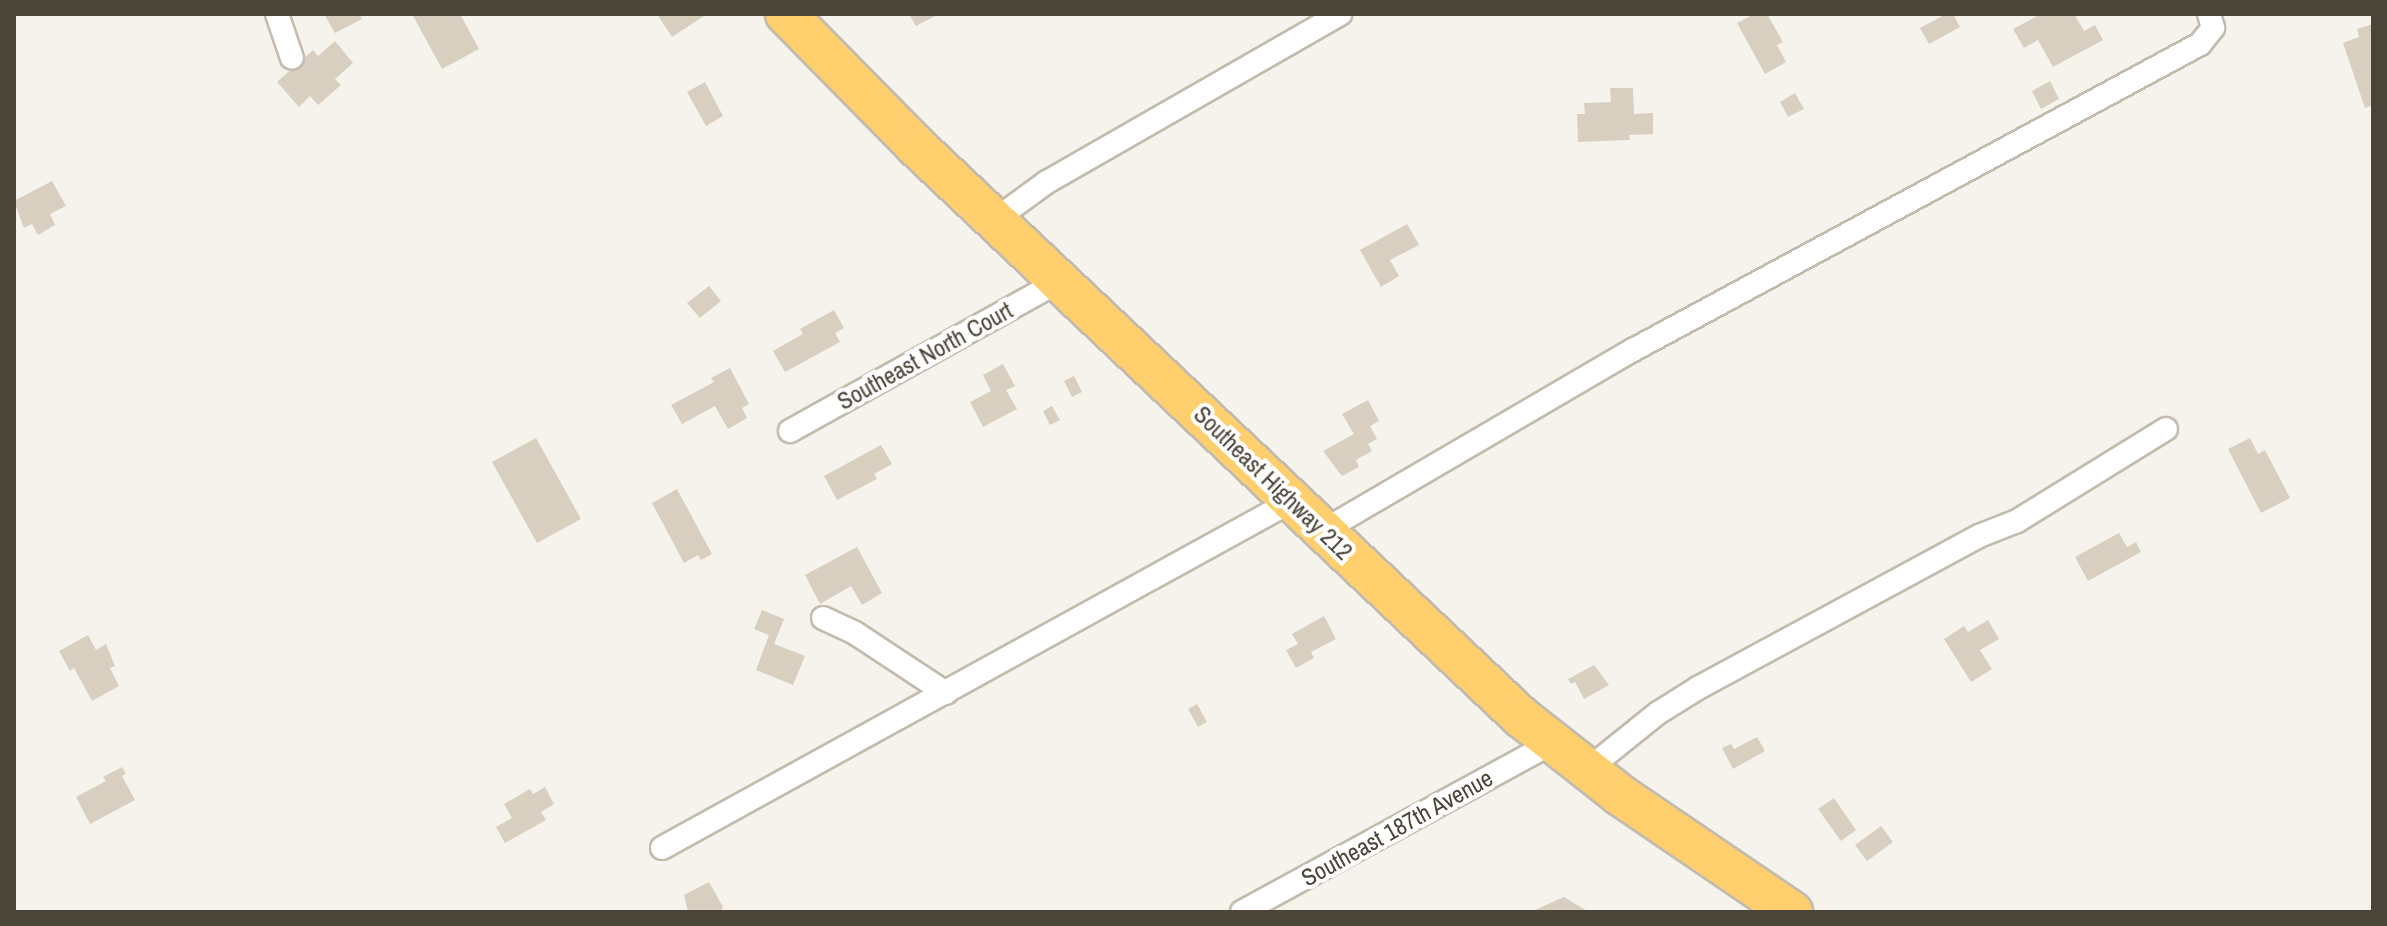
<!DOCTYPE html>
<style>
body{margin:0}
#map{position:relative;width:2387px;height:926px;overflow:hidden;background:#f6f3ec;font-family:"Archivo Narrow",sans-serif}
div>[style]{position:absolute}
.building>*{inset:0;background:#d8cfc1}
.roads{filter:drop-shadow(2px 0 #c2bbae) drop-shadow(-2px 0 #c2bbae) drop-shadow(0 2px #c2bbae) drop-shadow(0 -2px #c2bbae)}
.street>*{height:22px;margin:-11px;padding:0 11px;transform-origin:11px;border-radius:11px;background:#fff}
.highway>*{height:40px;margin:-20px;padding:0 20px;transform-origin:20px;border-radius:20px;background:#ffcf6e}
span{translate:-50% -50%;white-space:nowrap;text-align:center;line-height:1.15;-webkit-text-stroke:8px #fff;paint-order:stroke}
.street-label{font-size:24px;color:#4b4439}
.frame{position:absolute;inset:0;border:16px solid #4b4439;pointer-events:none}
</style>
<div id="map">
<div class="building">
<i style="clip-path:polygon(324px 14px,359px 14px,362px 19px,335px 33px)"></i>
<i style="clip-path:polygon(412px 14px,460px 14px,479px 49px,442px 69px)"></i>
<i style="clip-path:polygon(657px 14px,707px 14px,672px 37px)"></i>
<i style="clip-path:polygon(909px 14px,939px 14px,916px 26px)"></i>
<i style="clip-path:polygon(1754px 14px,1767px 14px,1783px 42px,1777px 45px,1786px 62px,1765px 74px,1737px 23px)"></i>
<i style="clip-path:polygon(1946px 14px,1953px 14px,1960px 27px,1929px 44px,1920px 28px)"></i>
<i style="clip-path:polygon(2041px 14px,2074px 14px,2084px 31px,2095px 25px,2103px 40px,2053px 67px,2038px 40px,2024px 48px,2013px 29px)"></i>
<i style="clip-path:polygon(2373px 24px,2373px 105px,2365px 108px,2343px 43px,2359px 37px,2357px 29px)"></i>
<i style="clip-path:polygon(335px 41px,353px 63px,335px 79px,341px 85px,318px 105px,310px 96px,299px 107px,277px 82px,313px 50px,318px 56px)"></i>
<i style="clip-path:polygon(2050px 81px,2059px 99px,2041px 109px,2032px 91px)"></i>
<i style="clip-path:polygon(705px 82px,723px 116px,706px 126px,687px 92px)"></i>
<i style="clip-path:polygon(1610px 88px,1633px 88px,1634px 114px,1653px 113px,1653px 134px,1629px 135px,1630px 140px,1578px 142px,1577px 114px,1585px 114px,1584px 103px,1611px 102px)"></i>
<i style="clip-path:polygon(1795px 93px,1804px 109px,1788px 117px,1780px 102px)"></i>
<i style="clip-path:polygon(52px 181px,66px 206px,50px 214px,55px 225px,38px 235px,32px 224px,24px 228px,14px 201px)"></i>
<i style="clip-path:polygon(1407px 224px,1419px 245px,1390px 260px,1399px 276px,1381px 287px,1360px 250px)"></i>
<i style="clip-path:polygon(709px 286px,721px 301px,700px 318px,687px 303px)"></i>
<i style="clip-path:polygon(834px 310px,844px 328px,835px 333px,840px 342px,785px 372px,773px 351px,803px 334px,800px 329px)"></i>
<i style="clip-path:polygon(1003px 364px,1015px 386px,1006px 390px,1017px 409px,983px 427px,970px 402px,991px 391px,983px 375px)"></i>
<i style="clip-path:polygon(730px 368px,749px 404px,742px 408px,747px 418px,728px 429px,715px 406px,682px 424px,671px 405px,714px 382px,711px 378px)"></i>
<i style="clip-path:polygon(1074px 376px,1082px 392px,1072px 397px,1064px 381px)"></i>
<i style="clip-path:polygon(1368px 400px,1379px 421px,1370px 426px,1377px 439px,1368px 444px,1372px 451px,1356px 460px,1359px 467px,1342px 476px,1323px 451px,1354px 434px,1342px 414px)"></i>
<i style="clip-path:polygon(1052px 406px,1060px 420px,1050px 425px,1043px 411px)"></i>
<i style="clip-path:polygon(536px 438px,581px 519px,537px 543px,492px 462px)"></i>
<i style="clip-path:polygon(2250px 438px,2258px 454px,2265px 450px,2290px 498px,2261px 513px,2228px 449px)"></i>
<i style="clip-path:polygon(881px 445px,892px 464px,874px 474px,877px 479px,837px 500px,824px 476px)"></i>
<i style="clip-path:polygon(677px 489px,712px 554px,701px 560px,698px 555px,684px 563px,652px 503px)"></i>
<i style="clip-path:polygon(2119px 533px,2127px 547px,2136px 542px,2141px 552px,2088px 581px,2075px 557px)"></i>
<i style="clip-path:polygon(857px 547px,882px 593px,862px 605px,851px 586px,820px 604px,805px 575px)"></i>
<i style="clip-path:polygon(762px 610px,784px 619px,774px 644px,805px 656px,793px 685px,756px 670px,769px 635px,754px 629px)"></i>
<i style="clip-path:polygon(1324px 616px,1336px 639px,1311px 652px,1314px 658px,1296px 668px,1286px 650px,1298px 644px,1292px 634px)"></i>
<i style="clip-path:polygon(1988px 620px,1999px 639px,1980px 650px,1992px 669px,1971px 682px,1944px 639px,1964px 626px,1968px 632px)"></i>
<i style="clip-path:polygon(88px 635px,96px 650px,106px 644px,115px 666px,110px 668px,119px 686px,92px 701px,74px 668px,70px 671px,59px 651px)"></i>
<i style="clip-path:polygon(1594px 665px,1609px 685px,1584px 699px,1575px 682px,1571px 684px,1568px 679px)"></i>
<i style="clip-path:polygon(1197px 704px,1207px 722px,1198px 727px,1188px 709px)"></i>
<i style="clip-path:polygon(1757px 737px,1765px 751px,1733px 769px,1722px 748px,1731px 744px,1734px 749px)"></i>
<i style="clip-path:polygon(122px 767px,126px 774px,122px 776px,135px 800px,90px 824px,76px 797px,106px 781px,103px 777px)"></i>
<i style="clip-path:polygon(545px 787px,554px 804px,541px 812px,546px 820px,505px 843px,496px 827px,512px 818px,504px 804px,530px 789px,533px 794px)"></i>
<i style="clip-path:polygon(1834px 798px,1856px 830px,1841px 841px,1818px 809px)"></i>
<i style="clip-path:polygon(1881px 826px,1893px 842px,1867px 861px,1855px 845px)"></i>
<i style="clip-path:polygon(709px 882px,723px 907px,721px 912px,688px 912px,684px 895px)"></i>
<i style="clip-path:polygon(1564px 897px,1589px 912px,1535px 912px,1537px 909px)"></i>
</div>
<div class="roads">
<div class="street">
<i style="left:277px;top:14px;width:46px;rotate:71.2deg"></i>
<i style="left:995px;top:220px;width:64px;rotate:-36.2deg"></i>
<i style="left:1047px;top:182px;width:338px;rotate:-29.8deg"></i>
<i style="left:790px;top:431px;width:309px;rotate:-29.1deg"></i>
<i style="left:1323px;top:531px;width:359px;rotate:-30.3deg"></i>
<i style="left:1633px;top:350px;width:644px;rotate:-28.35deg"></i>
<i style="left:2200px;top:44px;width:21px;rotate:-51deg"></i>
<i style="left:2213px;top:28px;width:15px;rotate:-106deg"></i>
<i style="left:823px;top:618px;width:35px;rotate:25deg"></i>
<i style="left:855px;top:633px;width:109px;rotate:33.4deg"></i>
<i style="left:1587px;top:770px;width:91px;rotate:-38.8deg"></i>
<i style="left:1658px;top:713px;width:47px;rotate:-32deg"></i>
<i style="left:1698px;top:688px;width:319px;rotate:-28.4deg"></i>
<i style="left:1979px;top:536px;width:41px;rotate:-21.5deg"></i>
<i style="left:2017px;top:521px;width:175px;rotate:-31.7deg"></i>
<i style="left:662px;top:848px;width:719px;rotate:-28.85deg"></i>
<i style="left:1242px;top:912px;width:353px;rotate:-28.6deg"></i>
</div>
<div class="highway">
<i style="left:786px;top:14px;width:184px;rotate:45.4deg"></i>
<i style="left:915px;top:145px;width:833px;rotate:43.35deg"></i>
<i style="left:1521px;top:717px;width:126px;rotate:38.2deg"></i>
<i style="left:1620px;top:795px;width:208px;rotate:34.2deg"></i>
</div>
</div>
<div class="street-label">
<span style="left:925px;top:356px;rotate:-29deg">Southeast North Court</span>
<span style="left:1273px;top:483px;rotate:44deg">Southeast Highway 212</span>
<span style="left:1397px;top:828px;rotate:-29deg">Southeast 187th Avenue</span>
</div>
<div class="frame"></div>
</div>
